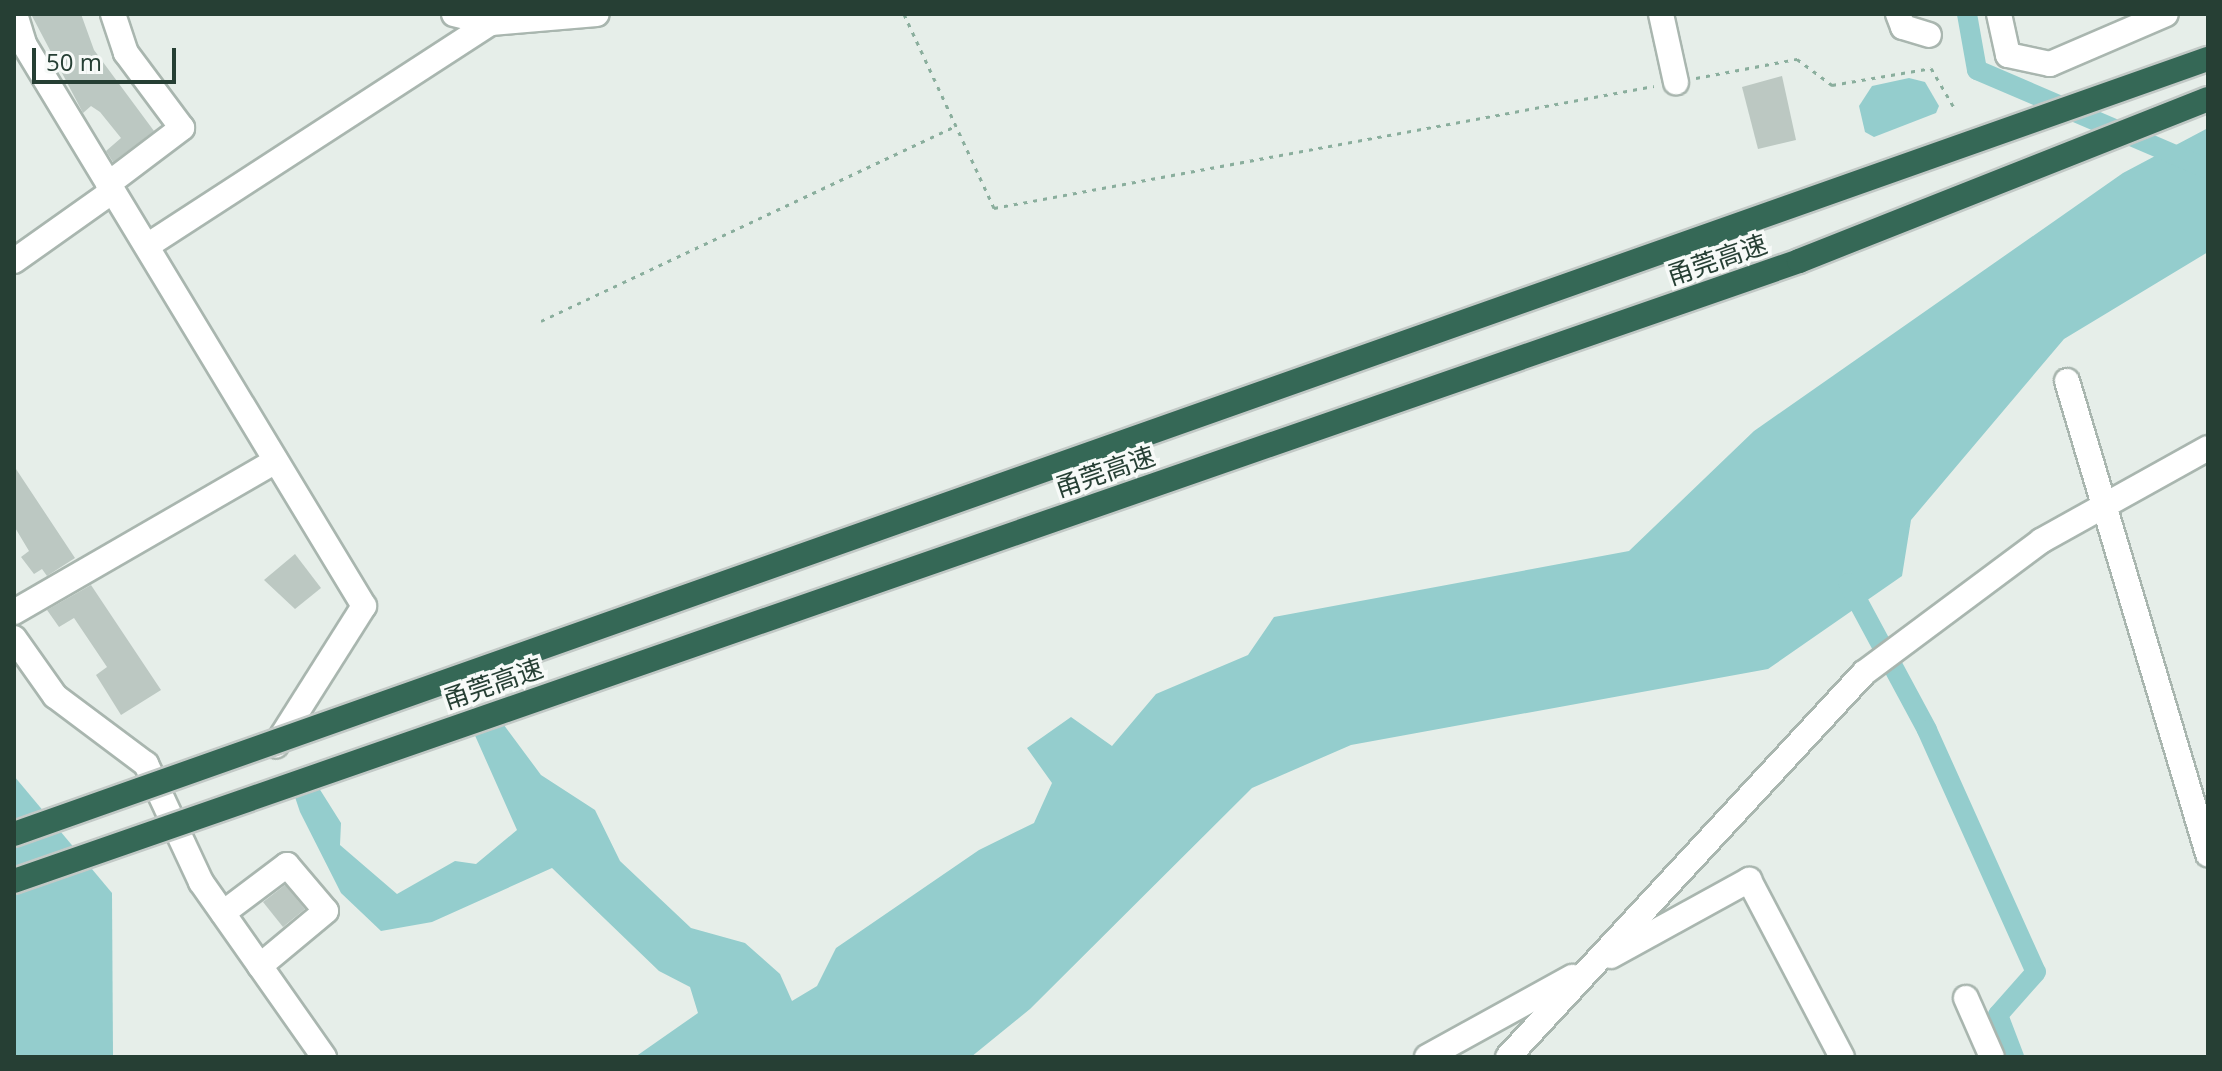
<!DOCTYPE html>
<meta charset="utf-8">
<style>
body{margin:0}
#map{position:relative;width:2222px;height:1071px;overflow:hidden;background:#e6eee9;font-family:"Open Sans","Noto Sans SC",sans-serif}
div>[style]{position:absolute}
.water>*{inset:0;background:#94cdcd}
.canal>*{height:20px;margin:-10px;padding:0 10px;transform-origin:10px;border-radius:10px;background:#94cdcd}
.building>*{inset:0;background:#bcc8c2}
.path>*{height:3px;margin-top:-1.5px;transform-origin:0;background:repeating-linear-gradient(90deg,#8aae9d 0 4px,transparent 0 10px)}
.roads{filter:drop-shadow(2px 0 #a9b6af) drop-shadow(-2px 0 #a9b6af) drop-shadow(0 2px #a9b6af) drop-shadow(0 -2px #a9b6af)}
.minor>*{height:24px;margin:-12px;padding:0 12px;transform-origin:12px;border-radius:12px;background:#fff}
.bridges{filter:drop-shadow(2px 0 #c2c9c6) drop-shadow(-2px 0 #c2c9c6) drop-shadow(0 2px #c2c9c6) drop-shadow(0 -2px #c2c9c6)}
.highway-bridge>*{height:24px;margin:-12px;padding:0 12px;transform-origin:12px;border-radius:12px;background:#356856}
span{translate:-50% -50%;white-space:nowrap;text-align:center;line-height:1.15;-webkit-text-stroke:7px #f7faf8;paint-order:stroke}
.street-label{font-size:26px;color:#263f34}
.frame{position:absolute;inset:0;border:16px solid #263f34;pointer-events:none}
.scale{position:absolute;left:32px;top:48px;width:144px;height:36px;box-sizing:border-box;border:4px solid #263f34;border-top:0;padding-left:10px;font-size:24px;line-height:28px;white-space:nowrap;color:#263f34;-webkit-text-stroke:6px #f7faf8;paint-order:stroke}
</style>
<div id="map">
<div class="water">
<i style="clip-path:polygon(1909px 78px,1925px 82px,1939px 106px,1936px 113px,1874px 137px,1865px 132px,1859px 106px,1872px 86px)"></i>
<i style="clip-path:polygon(2208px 128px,2208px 252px,2064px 339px,1911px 520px,1902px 576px,1768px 669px,1351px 745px,1252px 788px,1030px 1009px,971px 1057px,635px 1057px,698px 1013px,690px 987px,659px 971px,552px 868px,432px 922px,381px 931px,341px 893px,300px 812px,291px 785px,312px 777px,341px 823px,340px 845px,397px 894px,455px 861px,476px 864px,517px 830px,469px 722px,498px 717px,541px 775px,595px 810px,620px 861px,691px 928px,745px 943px,780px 974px,792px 1001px,817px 986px,836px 948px,979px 850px,1034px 823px,1052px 783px,1027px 748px,1071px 717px,1112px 746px,1156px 694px,1248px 655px,1274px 617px,1629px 551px,1754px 431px,2123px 173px)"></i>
<i style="clip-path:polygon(14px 776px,112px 893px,113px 1057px,14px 1057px)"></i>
</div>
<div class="canal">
<i style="left:1967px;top:14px;width:57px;rotate:79.9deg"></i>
<i style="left:1977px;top:70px;width:251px;rotate:23.2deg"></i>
<i style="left:1848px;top:583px;width:167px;rotate:61.7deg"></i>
<i style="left:1927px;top:730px;width:265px;rotate:65.8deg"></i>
<i style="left:2036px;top:972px;width:57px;rotate:131.5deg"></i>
<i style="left:1998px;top:1015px;width:45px;rotate:69.1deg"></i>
</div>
<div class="building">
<i style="clip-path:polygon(31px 14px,81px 14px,94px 50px,154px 131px,113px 162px,106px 151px,121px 138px,100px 112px,91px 106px,83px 113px)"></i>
<i style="clip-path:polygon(1782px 76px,1796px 140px,1758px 149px,1742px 87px)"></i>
<i style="clip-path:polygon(14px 466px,75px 558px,47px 576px,42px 569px,34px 574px,21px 557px,29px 551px,14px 526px)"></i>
<i style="clip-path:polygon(295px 554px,321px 588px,295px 609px,264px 580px)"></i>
<i style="clip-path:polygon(91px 585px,161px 690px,121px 715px,96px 675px,107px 667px,74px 618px,59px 627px,47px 610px)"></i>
<i style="clip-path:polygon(285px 885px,305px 909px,283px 927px,263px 902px)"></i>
</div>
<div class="path">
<i style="left:904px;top:14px;width:214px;rotate:65.1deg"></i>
<i style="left:994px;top:208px;width:671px;rotate:-10.47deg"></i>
<i style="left:1696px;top:78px;width:103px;rotate:-10.7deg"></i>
<i style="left:1797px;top:59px;width:44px;rotate:36.6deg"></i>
<i style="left:1832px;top:85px;width:100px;rotate:-9.7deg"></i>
<i style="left:1931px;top:68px;width:48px;rotate:59.7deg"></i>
<i style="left:541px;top:321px;width:459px;rotate:-25.2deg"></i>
</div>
<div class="roads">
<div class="minor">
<i style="left:15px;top:14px;width:31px;rotate:73deg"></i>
<i style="left:24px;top:44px;width:657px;rotate:58.83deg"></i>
<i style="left:364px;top:606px;width:165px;rotate:122.3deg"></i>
<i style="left:454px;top:14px;width:38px;rotate:14deg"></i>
<i style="left:491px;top:23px;width:106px;rotate:-4.9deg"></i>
<i style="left:1661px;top:14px;width:70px;rotate:77.6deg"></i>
<i style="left:1898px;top:14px;width:14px;rotate:69deg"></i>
<i style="left:1903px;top:27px;width:27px;rotate:17deg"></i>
<i style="left:1999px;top:14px;width:42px;rotate:77.6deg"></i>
<i style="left:2008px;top:55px;width:43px;rotate:12.1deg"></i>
<i style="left:2050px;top:64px;width:126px;rotate:-23.3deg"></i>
<i style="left:108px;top:184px;width:93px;rotate:-37.1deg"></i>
<i style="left:182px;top:128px;width:94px;rotate:-126.7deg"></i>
<i style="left:126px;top:53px;width:41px;rotate:-108.4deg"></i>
<i style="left:147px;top:246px;width:410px;rotate:-33deg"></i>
<i style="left:14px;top:261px;width:121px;rotate:-35.3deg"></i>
<i style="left:2067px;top:381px;width:494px;rotate:73.4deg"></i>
<i style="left:14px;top:612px;width:302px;rotate:-30deg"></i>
<i style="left:14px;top:638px;width:71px;rotate:54.7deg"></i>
<i style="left:55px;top:696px;width:114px;rotate:36.8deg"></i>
<i style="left:146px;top:764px;width:130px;rotate:65deg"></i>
<i style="left:201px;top:882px;width:214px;rotate:54.9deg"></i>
<i style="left:223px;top:913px;width:80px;rotate:-36.9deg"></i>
<i style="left:287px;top:865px;width:60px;rotate:49.7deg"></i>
<i style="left:326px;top:911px;width:86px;rotate:140.2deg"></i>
<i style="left:1611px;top:956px;width:158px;rotate:-28.8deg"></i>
<i style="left:1749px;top:880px;width:200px;rotate:62.3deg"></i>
<i style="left:1966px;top:998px;width:64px;rotate:66.2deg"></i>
<i style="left:1427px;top:1057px;width:166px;rotate:-28.9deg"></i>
<i style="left:1508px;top:1057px;width:524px;rotate:-47.17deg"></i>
<i style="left:1864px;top:673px;width:221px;rotate:-36.7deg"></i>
<i style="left:2041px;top:541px;width:191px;rotate:-29.1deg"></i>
</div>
</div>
<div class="bridges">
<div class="highway-bridge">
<i style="left:14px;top:834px;width:2327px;rotate:-19.46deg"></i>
<i style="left:14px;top:881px;width:1890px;rotate:-19.15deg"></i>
<i style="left:1799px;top:261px;width:440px;rotate:-21.6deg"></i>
</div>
</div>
<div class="street-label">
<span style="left:1717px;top:260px;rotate:-19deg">甬莞高速</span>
<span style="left:1105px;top:472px;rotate:-19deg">甬莞高速</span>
<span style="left:493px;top:684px;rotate:-19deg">甬莞高速</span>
</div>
<div class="frame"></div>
<div class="scale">50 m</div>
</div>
